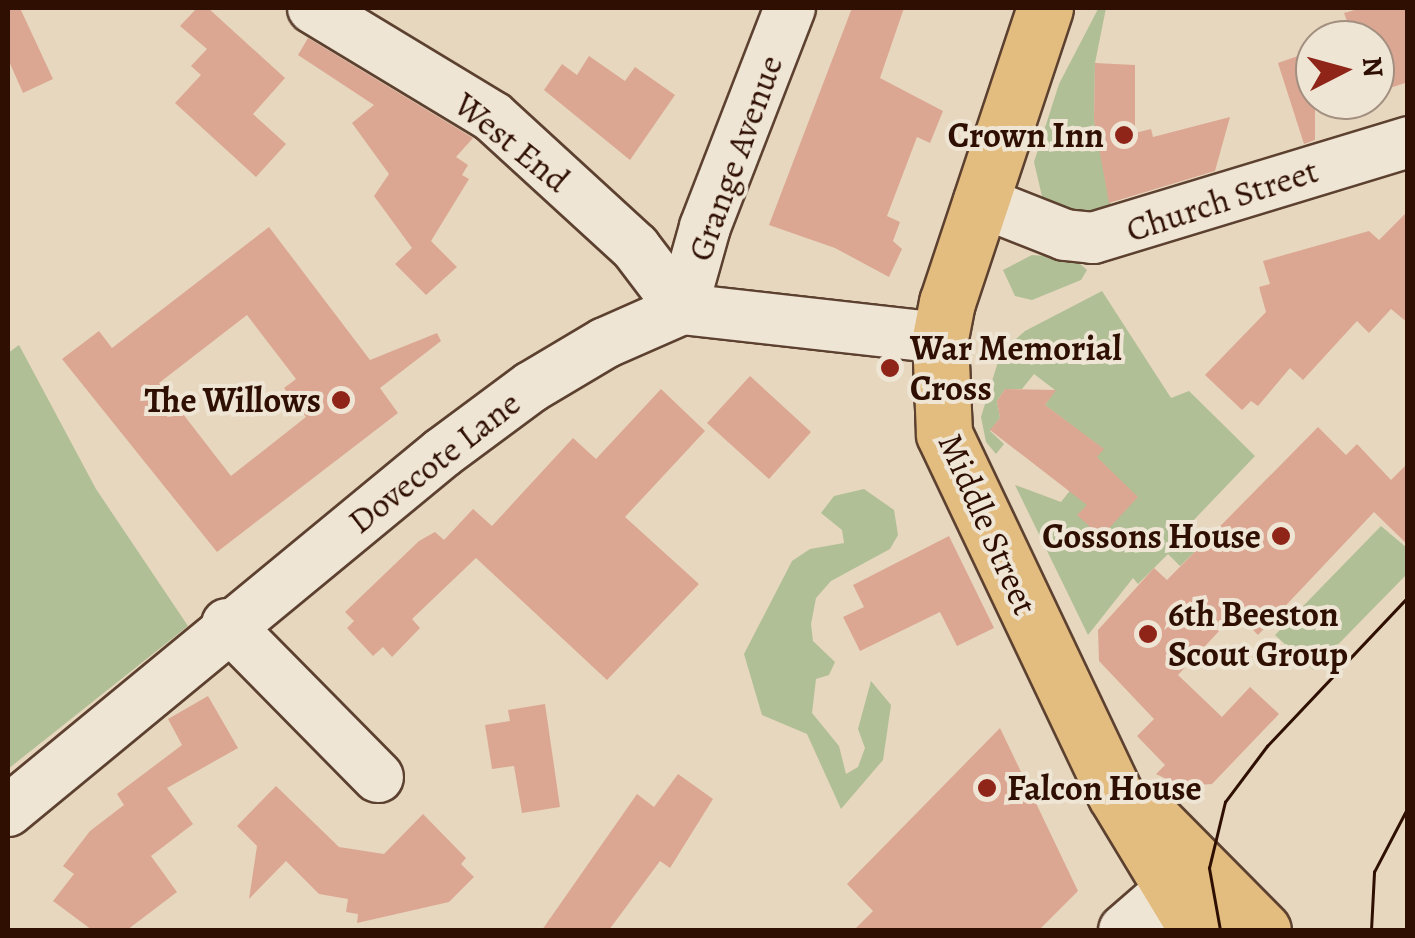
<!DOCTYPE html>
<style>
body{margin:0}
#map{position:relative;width:1415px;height:938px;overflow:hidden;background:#e6d7be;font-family:Alegreya,serif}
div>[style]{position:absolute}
.green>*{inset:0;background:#b0bf95}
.building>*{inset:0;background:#dca792}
.roads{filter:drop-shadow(2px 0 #5d4130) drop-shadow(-2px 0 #5d4130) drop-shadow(0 2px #5d4130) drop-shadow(0 -2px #5d4130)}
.minor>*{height:50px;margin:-25px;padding:0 25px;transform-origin:25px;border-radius:25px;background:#efe5d5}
.major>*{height:55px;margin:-27.5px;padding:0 27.5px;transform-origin:27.5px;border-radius:27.5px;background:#e3bc7f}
.tram>*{height:2.5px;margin:-1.25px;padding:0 1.25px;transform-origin:1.25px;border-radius:1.25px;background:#2f0f01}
.dots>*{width:28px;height:28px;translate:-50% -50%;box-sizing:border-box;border:5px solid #efe5d5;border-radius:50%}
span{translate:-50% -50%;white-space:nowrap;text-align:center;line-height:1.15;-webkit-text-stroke:8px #efe5d5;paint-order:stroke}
.poi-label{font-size:35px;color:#2f0f01;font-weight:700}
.right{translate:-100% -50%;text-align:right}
.left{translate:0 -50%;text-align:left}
.street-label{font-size:35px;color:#2f0f01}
.frame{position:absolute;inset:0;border:10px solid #2f0f01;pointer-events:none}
.north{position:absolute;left:1295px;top:20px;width:100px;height:100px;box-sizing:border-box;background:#efe5d5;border:2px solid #a28f80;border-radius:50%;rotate:84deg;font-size:28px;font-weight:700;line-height:40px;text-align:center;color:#2f0f01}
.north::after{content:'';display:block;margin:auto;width:35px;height:45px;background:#8f2418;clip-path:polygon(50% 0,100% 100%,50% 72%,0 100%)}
</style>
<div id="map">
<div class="green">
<i style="clip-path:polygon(1106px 8px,1095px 63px,1094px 120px,1114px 221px,1045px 209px,1034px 162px,1059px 84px,1098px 9px)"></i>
<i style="clip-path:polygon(1032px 255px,1073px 258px,1087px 270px,1081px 280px,1032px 300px,1015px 296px,1003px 270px)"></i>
<i style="clip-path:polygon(1102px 291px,1171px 398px,1189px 391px,1255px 456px,1189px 525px,1206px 541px,1180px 566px,1168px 554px,1138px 584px,1133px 578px,1088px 635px,1015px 485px,1061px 502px,1103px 449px,1045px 405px,1055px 390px,1034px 374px,1022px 389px,1005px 389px,997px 401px,1000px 418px,990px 431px,1004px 444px,996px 454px,986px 442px,981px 417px,1001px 352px,1025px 331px)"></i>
<i style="clip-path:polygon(19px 345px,96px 489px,188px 626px,8px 769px,8px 353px)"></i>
<i style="clip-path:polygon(864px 489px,894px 510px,898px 535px,890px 549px,831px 581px,816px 598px,811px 624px,813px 641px,835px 662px,829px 675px,816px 679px,812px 713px,839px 746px,846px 774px,858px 767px,865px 748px,858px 729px,871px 681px,891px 705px,883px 760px,841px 809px,807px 734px,762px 715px,744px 654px,792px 561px,810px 549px,844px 543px,842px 530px,821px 513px,834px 496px)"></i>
<i style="clip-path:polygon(1381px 526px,1407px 548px,1407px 574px,1313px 670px,1275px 635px)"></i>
</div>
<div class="building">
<i style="clip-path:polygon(8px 8px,20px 8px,53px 79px,23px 93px,8px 59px)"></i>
<i style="clip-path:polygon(197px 8px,208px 8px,285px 78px,253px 114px,286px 144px,256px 177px,175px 103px,201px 75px,191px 66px,207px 49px,180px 26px)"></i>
<i style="clip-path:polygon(852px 8px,904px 8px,880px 78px,943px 111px,930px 143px,917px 137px,887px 216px,900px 222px,893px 241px,902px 249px,889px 277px,835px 248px,769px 225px)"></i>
<i style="clip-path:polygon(1362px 8px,1408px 8px,1408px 82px,1375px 93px,1375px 40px,1354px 40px,1344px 13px)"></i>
<i style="clip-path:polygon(308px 38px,473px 138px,456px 157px,468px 165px,462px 175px,469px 179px,431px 241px,457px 267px,426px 295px,395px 264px,412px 248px,374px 196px,389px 174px,352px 123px,374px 105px,298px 55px)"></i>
<i style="clip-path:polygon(1315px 50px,1315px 140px,1304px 144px,1278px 63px)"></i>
<i style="clip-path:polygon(589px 56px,625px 81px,635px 67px,675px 95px,630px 160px,544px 90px,562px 64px,577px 75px)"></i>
<i style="clip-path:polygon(1095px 63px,1135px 65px,1135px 133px,1151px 129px,1153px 137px,1230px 117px,1215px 171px,1109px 203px,1094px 120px)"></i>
<i style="clip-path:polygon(1408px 211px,1408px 323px,1391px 309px,1369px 333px,1357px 321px,1303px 380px,1290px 368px,1258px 406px,1251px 401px,1242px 410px,1205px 375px,1266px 312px,1259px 287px,1270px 284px,1263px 261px,1369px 231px,1379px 240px)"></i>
<i style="clip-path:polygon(evenodd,269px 227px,370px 360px,437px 333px,441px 341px,380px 388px,398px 413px,217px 552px,62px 359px,99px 331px,112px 348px,269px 227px,247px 315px,296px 379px,284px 388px,306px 417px,231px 476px,159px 383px,247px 315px)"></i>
<i style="clip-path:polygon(750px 376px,811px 432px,769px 479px,707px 423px)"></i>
<i style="clip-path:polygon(661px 389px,705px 431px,625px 517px,699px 584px,607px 680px,476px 558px,412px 619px,420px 628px,392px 657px,383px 647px,373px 656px,347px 628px,354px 621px,345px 612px,419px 541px,435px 532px,444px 540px,473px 509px,492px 526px,573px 438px,596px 459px)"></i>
<i style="clip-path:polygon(1005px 389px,1056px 390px,1045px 405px,1104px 449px,1097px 457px,1138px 497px,1101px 537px,1077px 515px,1087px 505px,990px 430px,1000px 418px,997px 401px)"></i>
<i style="clip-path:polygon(1318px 427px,1346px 455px,1357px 444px,1391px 480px,1408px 463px,1408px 545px,1374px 512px,1258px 635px,1236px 613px,1178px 675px,1222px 717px,1250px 687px,1279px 714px,1212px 784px,1181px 786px,1156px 774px,1165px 765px,1137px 736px,1154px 719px,1099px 661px,1098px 630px,1154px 568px,1167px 580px)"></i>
<i style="clip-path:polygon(949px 536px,994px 628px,957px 646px,940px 612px,860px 651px,843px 617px,864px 607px,853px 585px)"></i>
<i style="clip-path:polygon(208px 696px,238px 748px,167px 788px,193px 824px,151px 856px,177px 892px,127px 930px,92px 930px,53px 901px,74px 874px,63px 866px,90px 831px,124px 805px,117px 794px,182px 745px,168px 719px)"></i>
<i style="clip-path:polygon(545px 704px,560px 807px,522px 813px,514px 766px,492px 769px,485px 725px,510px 721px,508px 710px)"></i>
<i style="clip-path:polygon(1000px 728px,1078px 891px,1039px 930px,854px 930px,873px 911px,847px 884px)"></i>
<i style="clip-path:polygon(678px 774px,713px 799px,670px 868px,660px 861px,609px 930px,542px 930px,637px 794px,654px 807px)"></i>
<i style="clip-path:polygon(276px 786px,339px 847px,384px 854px,423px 814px,466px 858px,461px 864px,474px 877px,449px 902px,357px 923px,358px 914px,346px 912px,348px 899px,319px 894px,286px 861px,249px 899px,257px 846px,237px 826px)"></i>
</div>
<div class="roads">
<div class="minor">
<i style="left:313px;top:8px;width:210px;rotate:31.2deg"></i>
<i style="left:493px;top:117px;width:193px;rotate:42.5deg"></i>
<i style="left:635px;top:247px;width:78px;rotate:52.8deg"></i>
<i style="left:979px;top:201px;width:92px;rotate:21.6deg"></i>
<i style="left:1065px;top:235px;width:28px;rotate:6deg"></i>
<i style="left:1093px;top:238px;width:329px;rotate:-16.9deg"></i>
<i style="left:682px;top:309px;width:85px;rotate:-74.3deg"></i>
<i style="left:705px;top:227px;width:235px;rotate:-68.8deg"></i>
<i style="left:227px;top:624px;width:215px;rotate:45.4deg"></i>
<i style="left:8px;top:811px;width:563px;rotate:-39.52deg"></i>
<i style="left:442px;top:453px;width:111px;rotate:-36.6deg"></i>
<i style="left:531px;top:387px;width:86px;rotate:-30.7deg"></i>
<i style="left:605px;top:343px;width:84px;rotate:-23.8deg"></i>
<i style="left:682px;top:309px;width:260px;rotate:6.4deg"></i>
<i style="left:1124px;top:930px;width:61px;rotate:-41deg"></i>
</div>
<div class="major">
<i style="left:1045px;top:8px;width:310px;rotate:108.4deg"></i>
<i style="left:947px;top:302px;width:37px;rotate:101deg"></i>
<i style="left:940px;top:338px;width:96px;rotate:87.6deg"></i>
<i style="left:944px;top:434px;width:399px;rotate:64.6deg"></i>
<i style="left:1115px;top:794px;width:159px;rotate:58.9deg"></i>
<i style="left:1149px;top:815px;width:162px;rotate:45.3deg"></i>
</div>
</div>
<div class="tram">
<i style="left:1220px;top:930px;width:63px;rotate:-100.1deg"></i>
<i style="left:1209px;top:868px;width:68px;rotate:-76.4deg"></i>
<i style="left:1225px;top:802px;width:70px;rotate:-53.1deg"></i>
<i style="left:1267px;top:746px;width:205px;rotate:-46.6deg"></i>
<i style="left:1371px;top:930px;width:58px;rotate:-87deg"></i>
<i style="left:1374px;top:872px;width:73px;rotate:-62.4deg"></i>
</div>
<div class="dots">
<i style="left:1124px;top:135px;background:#8f2418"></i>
<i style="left:890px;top:368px;background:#8f2418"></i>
<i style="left:341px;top:400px;background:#8f2418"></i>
<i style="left:1281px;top:536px;background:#8f2418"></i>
<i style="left:1148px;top:634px;background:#8f2418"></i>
<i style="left:987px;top:788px;background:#8f2418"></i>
</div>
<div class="poi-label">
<span class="right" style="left:1104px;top:135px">Crown Inn</span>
<span class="left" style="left:910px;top:368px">War Memorial<br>Cross</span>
<span class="right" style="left:321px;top:400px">The Willows</span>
<span class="right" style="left:1261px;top:536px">Cossons House</span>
<span class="left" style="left:1168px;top:634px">6th Beeston<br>Scout Group</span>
<span class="left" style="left:1007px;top:788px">Falcon House</span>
</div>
<div class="street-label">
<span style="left:512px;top:142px;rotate:39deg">West End</span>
<span style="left:735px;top:158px;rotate:-70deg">Grange Avenue</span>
<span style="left:1222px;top:200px;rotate:-18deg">Church Street</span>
<span style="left:434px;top:462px;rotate:-38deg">Dovecote Lane</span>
<span style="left:988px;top:524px;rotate:66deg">Middle Street</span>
</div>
<div class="frame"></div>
<div class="north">N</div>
</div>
